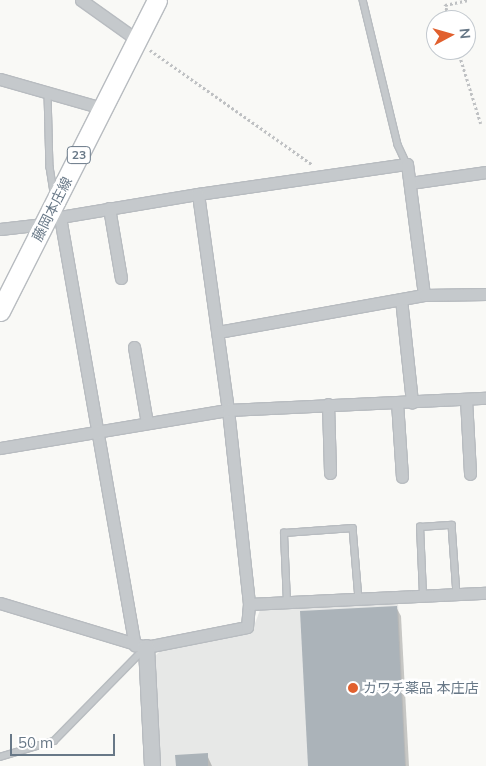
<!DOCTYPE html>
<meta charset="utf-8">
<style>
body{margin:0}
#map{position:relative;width:486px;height:766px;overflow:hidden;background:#f9f9f6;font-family:Mulish,"Noto Sans JP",sans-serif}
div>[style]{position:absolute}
.built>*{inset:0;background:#e7e8e7}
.shadow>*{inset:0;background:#0003}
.building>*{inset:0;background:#abb3b9}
.path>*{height:2.5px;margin-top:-1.25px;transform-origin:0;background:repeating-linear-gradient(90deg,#bfc1c3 0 2.5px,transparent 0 5px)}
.roads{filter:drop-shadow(1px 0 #b8bcc0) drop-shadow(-1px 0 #b8bcc0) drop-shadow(0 1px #b8bcc0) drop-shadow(0 -1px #b8bcc0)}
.service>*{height:5.5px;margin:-2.75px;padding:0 2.75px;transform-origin:2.75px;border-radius:2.75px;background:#c5c9cc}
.minor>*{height:11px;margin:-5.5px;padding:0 5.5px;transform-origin:5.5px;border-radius:5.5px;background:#c5c9cc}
.tertiary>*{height:15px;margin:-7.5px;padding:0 7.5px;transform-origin:7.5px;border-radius:7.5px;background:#c5c9cc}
.primary>*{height:19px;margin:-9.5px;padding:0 9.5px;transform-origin:9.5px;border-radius:9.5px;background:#fff}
.dots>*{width:14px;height:14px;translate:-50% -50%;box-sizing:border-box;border:2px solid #fff;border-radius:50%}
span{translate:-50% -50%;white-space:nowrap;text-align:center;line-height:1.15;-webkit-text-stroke:5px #fff;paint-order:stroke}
.shield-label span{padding:1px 4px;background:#fff;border:1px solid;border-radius:4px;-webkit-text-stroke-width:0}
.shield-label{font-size:12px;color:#687887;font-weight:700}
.street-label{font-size:14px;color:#687887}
.poi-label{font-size:14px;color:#687887}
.left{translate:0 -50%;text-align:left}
.north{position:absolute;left:426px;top:10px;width:50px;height:50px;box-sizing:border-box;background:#fff;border:1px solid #c3c9cf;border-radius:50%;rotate:84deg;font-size:14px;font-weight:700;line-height:20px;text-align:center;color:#687887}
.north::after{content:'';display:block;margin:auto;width:18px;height:22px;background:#e1602e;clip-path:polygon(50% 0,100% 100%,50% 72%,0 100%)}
.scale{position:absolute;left:10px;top:734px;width:105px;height:22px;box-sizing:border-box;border:2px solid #687887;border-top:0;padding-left:6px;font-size:15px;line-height:18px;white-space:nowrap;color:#687887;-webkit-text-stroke:4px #fff;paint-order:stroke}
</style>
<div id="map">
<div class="built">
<i style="clip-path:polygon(398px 602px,406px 766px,161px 766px,155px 656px,163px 648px,251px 634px,260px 610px)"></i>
</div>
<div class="shadow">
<i style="clip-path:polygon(396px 607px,401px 616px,409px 766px,309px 766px)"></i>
<i style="clip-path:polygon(207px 755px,212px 766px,177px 766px)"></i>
</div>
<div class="building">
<i style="clip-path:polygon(397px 606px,405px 766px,308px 766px,300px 611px)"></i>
<i style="clip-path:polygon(208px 753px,208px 766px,176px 766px,175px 755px)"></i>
</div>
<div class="path">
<i style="left:449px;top:20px;width:16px;rotate:-105deg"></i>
<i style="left:445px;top:5px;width:25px;rotate:-12deg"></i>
<i style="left:150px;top:50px;width:199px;rotate:35.2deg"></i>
<i style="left:458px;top:50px;width:77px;rotate:72.7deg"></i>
</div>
<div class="roads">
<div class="service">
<i style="left:363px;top:0;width:149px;rotate:76.4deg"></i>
<i style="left:398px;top:145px;width:21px;rotate:65deg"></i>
<i style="left:48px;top:93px;width:74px;rotate:88.5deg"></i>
<i style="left:50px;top:167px;width:26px;rotate:81deg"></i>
<i style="left:423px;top:595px;width:68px;rotate:-92.5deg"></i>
<i style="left:420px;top:527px;width:32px;rotate:-4deg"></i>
<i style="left:452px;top:525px;width:70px;rotate:85.9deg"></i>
<i style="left:287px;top:603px;width:70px;rotate:-92.5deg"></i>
<i style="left:284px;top:533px;width:69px;rotate:-4.1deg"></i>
<i style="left:353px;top:528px;width:71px;rotate:85.2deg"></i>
<i style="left:0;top:757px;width:56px;rotate:-16.5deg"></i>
<i style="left:54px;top:741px;width:127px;rotate:-45.6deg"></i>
</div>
<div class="minor">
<i style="left:81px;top:0;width:69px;rotate:35.5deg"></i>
<i style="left:0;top:79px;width:106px;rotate:15.9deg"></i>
<i style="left:410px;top:183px;width:77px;rotate:-8.2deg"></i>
<i style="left:198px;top:194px;width:211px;rotate:-8.2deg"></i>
<i style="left:407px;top:164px;width:132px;rotate:82.6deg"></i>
<i style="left:109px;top:208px;width:71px;rotate:80.3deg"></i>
<i style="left:54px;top:214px;width:7px;rotate:27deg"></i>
<i style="left:60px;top:217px;width:435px;rotate:80.1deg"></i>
<i style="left:60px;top:217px;width:140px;rotate:-9.5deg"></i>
<i style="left:198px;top:194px;width:218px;rotate:82.1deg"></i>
<i style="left:228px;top:410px;width:195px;rotate:83.8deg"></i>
<i style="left:0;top:229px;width:44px;rotate:-6.5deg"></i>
<i style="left:401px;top:299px;width:104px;rotate:83.9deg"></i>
<i style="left:218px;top:332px;width:209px;rotate:-10.2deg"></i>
<i style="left:424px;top:295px;width:62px;rotate:-0.9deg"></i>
<i style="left:134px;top:347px;width:77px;rotate:80.3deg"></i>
<i style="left:466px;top:399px;width:75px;rotate:86.9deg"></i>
<i style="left:397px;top:402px;width:75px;rotate:86.2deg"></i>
<i style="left:328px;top:404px;width:69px;rotate:88.3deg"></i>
<i style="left:0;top:448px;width:231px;rotate:-9.5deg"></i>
<i style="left:228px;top:410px;width:258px;rotate:-2.7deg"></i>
<i style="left:0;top:603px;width:152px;rotate:16.8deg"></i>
<i style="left:146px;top:647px;width:103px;rotate:-11.2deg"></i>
<i style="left:247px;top:627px;width:23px;rotate:-85deg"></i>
<i style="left:249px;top:604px;width:237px;rotate:-2.7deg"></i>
</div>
<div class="tertiary">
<i style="left:146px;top:647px;width:119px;rotate:87.1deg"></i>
</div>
<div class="primary">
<i style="left:0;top:311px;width:348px;rotate:-63.2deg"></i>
</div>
</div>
<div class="dots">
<i style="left:353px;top:688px;background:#e1602e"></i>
</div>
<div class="shield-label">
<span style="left:79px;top:155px">23</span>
</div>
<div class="street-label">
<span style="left:52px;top:209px;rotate:-63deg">藤岡本庄線</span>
</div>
<div class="poi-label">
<span class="left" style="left:363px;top:688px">カワチ薬品 本庄店</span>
</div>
<div class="north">N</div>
<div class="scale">50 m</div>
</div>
